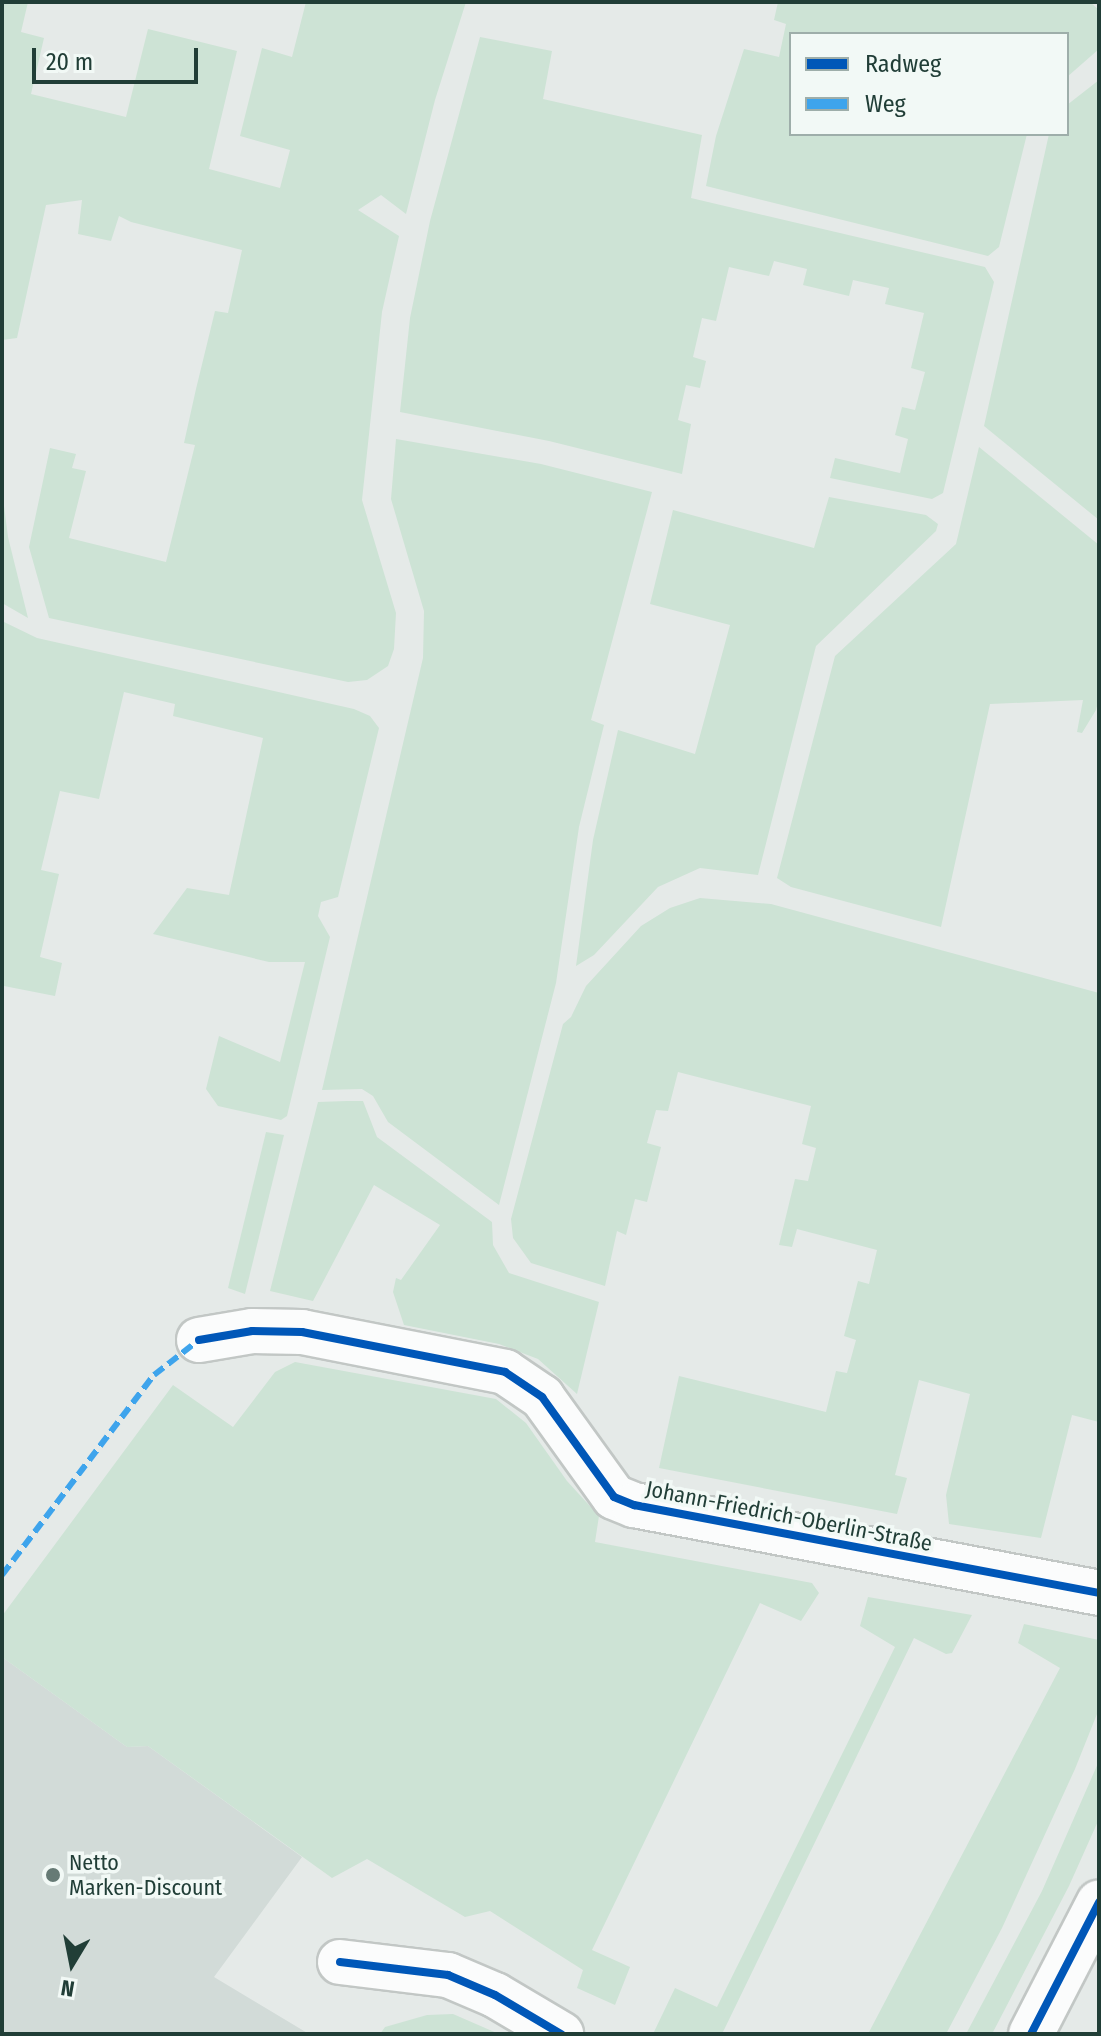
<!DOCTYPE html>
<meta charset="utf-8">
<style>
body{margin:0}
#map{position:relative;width:1101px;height:2036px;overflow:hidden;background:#e5eae8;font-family:"Fira Sans Condensed",sans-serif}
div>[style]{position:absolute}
.built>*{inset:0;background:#d2dbd8}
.green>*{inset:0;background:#cde3d5}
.roads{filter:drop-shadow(2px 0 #c2c7c5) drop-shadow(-2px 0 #c2c7c5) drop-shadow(0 2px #c2c7c5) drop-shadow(0 -2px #c2c7c5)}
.street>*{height:44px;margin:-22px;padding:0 22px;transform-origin:22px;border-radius:22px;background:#fbfcfc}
.secondary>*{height:44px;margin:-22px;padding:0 22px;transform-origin:22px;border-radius:22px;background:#fbfcfc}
.quiet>*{height:6px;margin-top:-3px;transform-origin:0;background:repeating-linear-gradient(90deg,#3ea4ec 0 12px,transparent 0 18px)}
.cycleway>*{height:8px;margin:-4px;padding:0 4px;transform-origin:4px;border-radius:4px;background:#0057b8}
.dots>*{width:22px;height:22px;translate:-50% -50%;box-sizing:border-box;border:4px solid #f2f9f6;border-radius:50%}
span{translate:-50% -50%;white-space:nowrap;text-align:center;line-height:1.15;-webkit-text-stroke:7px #f2f9f6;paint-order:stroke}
.street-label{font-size:22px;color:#213e37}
.poi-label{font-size:22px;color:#213e37}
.left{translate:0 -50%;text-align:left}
.frame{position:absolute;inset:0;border:4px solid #213e37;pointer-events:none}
.legend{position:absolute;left:789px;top:32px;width:280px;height:104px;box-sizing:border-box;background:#f2f9f6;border:2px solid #9eaeaa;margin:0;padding:10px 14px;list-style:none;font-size:24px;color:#213e37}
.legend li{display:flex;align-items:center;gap:16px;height:40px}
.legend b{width:40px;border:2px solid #9eaeaa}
.north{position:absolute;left:32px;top:1924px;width:80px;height:80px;-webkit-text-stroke:6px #f2f9f6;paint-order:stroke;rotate:190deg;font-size:22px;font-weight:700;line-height:32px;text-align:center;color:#213e37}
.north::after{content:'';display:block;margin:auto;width:28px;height:36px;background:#213e37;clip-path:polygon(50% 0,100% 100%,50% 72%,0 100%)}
.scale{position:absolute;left:32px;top:48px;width:166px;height:36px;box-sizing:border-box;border:4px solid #213e37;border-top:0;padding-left:10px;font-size:24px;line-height:28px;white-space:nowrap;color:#213e37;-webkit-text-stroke:6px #f2f9f6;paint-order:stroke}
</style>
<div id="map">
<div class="built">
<i style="clip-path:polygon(2px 1657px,127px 1747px,148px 1746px,302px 1857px,214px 1977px,309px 2034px,2px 2034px)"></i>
</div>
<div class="green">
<i style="clip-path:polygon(2px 2px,28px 2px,21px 32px,44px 38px,31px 94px,126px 117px,148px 29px,237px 51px,209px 169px,280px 188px,290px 150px,240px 136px,262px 48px,292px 57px,306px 2px,466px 2px,435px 100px,406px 214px,381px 195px,358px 210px,399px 236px,382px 312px,362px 500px,396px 613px,394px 649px,388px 666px,367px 680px,348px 682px,49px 618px,29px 547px,50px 448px,76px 454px,72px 468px,86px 471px,69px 538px,166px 562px,195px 445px,184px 443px,196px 389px,215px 311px,228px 313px,242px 250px,131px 222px,119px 216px,111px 241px,78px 234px,82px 200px,46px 205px,17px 338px,2px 340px)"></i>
<i style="clip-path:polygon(778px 2px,1090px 2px,1099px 10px,1099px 49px,1067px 77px,1067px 34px,791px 34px,791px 134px,1027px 134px,999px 247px,988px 256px,706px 186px,716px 136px,744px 49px,779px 57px,786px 24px,774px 20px)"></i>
<i style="clip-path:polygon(480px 37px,552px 51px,543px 99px,702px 135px,691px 198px,985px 267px,994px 282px,943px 493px,932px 499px,830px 478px,835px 458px,900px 473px,908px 439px,895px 435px,902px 407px,915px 410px,925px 372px,911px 368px,924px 313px,885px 304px,889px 288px,853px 280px,849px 296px,803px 285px,807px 269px,774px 261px,769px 276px,729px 267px,716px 321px,702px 318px,693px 357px,706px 361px,700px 388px,686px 385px,678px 420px,691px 424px,682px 474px,549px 441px,400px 412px,410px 318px,430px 221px)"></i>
<i style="clip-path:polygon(1099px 80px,1099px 520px,984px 426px,1049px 134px,1067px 134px,1067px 105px)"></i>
<i style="clip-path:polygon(396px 439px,541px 464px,652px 492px,591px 720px,604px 725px,579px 827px,556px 983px,499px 1205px,388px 1122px,373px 1096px,362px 1089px,322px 1090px,423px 658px,424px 611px,391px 499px)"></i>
<i style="clip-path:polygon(979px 447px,1099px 545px,1099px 698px,1096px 710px,1082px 733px,1077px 732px,1083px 700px,990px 704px,941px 927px,791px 887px,777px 878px,835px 656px,956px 544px)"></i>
<i style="clip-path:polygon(2px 490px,8px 537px,28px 618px,2px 603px)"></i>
<i style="clip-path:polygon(829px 497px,926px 515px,938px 524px,936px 531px,816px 646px,758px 875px,700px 868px,658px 887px,594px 955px,576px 966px,593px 840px,618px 730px,695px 754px,730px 625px,650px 604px,673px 510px,814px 548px)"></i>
<i style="clip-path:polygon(2px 621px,37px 638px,354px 709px,370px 716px,379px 728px,338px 897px,321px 902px,318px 916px,330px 937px,287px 1116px,281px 1120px,218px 1106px,206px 1089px,219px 1036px,280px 1062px,305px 962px,269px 962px,153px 934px,187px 888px,229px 895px,263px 738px,173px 716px,175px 704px,124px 692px,99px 799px,60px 791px,41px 870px,59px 874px,40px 957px,62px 963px,55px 996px,4px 986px,2px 993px)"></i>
<i style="clip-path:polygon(700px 898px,771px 904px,1099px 993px,1099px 1422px,1072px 1415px,1041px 1538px,949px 1524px,946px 1495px,970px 1394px,919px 1380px,895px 1475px,907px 1478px,897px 1514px,659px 1468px,679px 1376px,826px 1412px,836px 1371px,847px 1373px,856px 1340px,844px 1336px,858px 1281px,869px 1284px,877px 1250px,797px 1229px,792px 1247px,779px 1245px,795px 1179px,808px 1181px,816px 1148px,802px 1144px,811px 1106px,678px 1072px,668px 1111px,656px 1110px,647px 1143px,661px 1147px,647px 1202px,635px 1199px,626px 1235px,617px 1231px,605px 1286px,531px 1263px,513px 1238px,511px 1219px,563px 1024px,571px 1017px,586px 986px,641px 926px,670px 908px)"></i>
<i style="clip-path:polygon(347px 1101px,363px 1101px,377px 1137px,492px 1222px,493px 1245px,509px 1273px,599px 1302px,577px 1394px,538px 1359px,499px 1344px,404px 1325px,393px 1292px,396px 1278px,401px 1280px,440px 1225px,374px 1185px,313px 1301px,270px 1291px,318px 1102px)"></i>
<i style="clip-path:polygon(266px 1132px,284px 1135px,245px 1294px,228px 1288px)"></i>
<i style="clip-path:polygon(295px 1362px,496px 1399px,526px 1423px,567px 1481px,599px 1516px,595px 1542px,812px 1583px,819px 1593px,801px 1621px,760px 1603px,592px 1950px,630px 1967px,615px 2005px,577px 1988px,583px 1970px,490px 1911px,465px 1917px,367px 1859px,332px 1878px,148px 1746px,127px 1747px,2px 1657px,2px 1616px,173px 1385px,233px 1427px,275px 1372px)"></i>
<i style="clip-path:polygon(868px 1597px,972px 1615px,952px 1653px,946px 1654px,914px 1638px,722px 2034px,653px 2034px,675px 1988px,717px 2007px,895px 1647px,860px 1626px)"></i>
<i style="clip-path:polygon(1024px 1624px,1099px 1640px,1099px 1709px,1075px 1769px,1002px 1928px,946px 2034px,868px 2034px,1060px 1668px,1018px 1643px)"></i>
<i style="clip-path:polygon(1099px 1761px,1099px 1819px,1069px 1886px,992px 2034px,966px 2034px,1042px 1891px)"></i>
<i style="clip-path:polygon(453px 2014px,499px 2034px,380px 2034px,385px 2027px,427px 2015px)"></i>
</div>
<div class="roads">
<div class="street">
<i style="left:199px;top:1340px;width:54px;rotate:-9.6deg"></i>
<i style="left:252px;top:1331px;width:50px;rotate:1.1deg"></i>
<i style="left:302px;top:1332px;width:207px;rotate:11.1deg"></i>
<i style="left:505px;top:1372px;width:45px;rotate:34deg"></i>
<i style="left:542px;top:1397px;width:123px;rotate:54.2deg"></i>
<i style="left:614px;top:1497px;width:22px;rotate:22deg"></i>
<i style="left:634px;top:1505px;width:473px;rotate:10.7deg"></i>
<i style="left:340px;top:1962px;width:109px;rotate:6.9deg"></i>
<i style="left:448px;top:1975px;width:51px;rotate:23.1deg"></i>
<i style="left:495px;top:1995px;width:77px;rotate:30.6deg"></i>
</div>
<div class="secondary">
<i style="left:1031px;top:2034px;width:148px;rotate:-62.7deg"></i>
</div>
</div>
<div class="quiet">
<i style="left:2px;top:1575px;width:251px;rotate:-52.8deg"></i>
<i style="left:154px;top:1375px;width:57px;rotate:-37.9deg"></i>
</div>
<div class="cycleway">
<i style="left:199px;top:1340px;width:54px;rotate:-9.6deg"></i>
<i style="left:252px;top:1331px;width:50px;rotate:1.1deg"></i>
<i style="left:302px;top:1332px;width:207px;rotate:11.1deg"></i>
<i style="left:505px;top:1372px;width:45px;rotate:34deg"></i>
<i style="left:542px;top:1397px;width:123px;rotate:54.2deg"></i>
<i style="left:614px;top:1497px;width:22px;rotate:22deg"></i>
<i style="left:634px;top:1505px;width:473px;rotate:10.7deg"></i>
<i style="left:340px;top:1962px;width:109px;rotate:6.9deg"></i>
<i style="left:448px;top:1975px;width:51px;rotate:23.1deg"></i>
<i style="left:495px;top:1995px;width:77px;rotate:30.6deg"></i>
<i style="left:1031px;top:2034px;width:148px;rotate:-62.7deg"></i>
</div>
<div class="dots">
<i style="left:53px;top:1875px;background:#667a75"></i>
</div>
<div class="street-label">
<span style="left:789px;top:1516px;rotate:11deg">Johann-Friedrich-Oberlin-Straße</span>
</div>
<div class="poi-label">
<span class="left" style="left:69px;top:1875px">Netto<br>Marken-Discount</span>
</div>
<div class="frame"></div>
<ul class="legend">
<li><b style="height:10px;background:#0057b8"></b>Radweg</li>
<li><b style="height:10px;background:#3ea4ec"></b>Weg</li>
</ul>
<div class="north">N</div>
<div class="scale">20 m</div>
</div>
